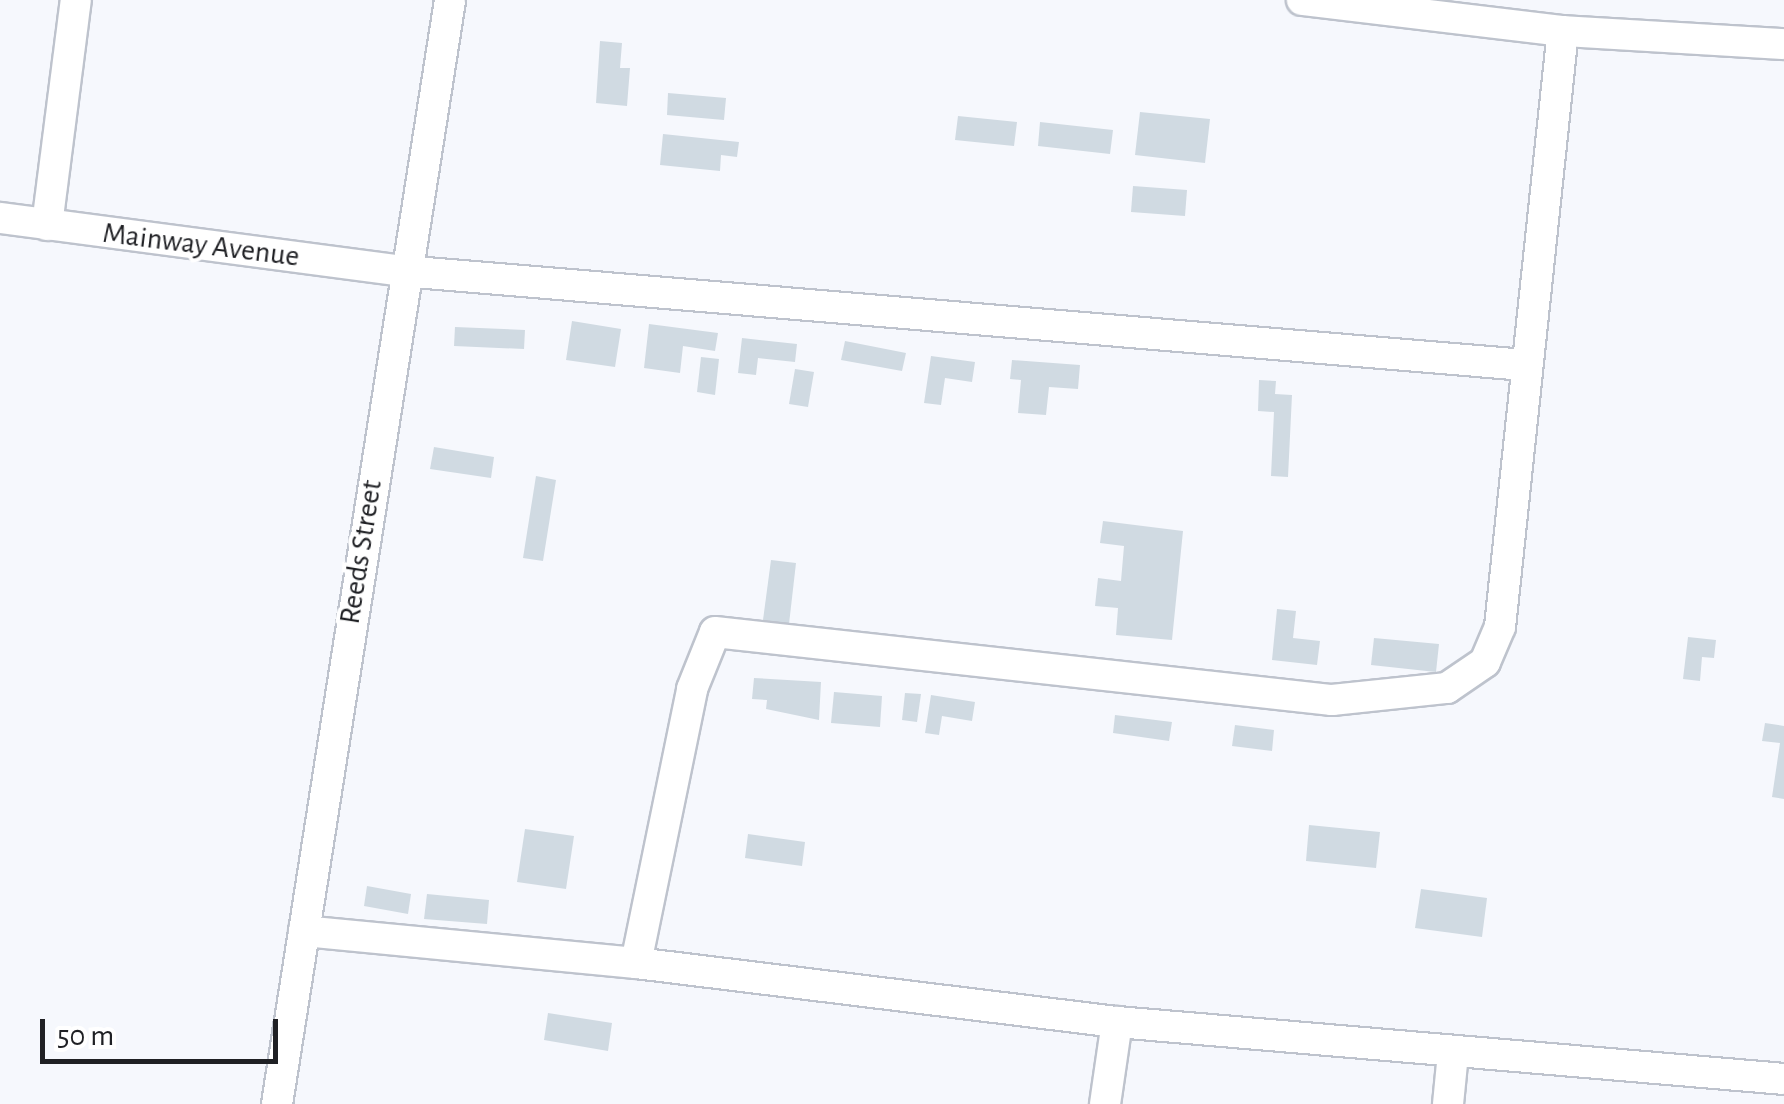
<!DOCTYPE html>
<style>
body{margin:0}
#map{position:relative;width:1784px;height:1104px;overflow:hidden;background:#f6f8fd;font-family:"Alegreya Sans",sans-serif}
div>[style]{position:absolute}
.building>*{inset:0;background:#d0dae2}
.roads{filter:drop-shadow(2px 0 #bec3cd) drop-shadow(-2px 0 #bec3cd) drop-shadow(0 2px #bec3cd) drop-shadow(0 -2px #bec3cd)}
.street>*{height:30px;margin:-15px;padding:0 15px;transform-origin:15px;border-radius:15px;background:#fff}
span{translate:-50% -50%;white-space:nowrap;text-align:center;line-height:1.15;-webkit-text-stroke:8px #fff;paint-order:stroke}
.street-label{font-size:30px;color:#1f2024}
.scale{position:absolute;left:40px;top:1019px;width:238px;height:45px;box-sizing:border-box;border:5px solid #1f2024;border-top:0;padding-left:12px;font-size:30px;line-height:35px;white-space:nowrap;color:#1f2024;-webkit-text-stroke:8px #fff;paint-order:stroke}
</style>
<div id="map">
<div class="building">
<i style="clip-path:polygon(600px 41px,622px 43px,620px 68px,630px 68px,627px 106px,596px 103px)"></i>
<i style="clip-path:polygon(668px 93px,726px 98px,724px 120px,667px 115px)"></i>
<i style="clip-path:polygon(1140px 112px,1210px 119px,1205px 163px,1135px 155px)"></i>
<i style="clip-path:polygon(958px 116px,1017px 122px,1014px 146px,955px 140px)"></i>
<i style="clip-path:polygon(1040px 122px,1113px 130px,1110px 154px,1038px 146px)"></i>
<i style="clip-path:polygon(663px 134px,739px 142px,737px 157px,721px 155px,720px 171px,660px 165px)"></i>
<i style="clip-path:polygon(1133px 186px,1187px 190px,1185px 216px,1131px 212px)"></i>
<i style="clip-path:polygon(572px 321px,621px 329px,615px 367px,566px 360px)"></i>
<i style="clip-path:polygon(649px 324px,718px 333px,715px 351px,683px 346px,680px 373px,644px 368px)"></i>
<i style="clip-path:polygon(455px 327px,525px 330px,524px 349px,454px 346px)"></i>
<i style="clip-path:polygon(742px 338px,797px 344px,795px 362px,758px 358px,756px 375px,738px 373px)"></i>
<i style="clip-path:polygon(845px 341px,906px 353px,902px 371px,841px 360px)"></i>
<i style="clip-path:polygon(931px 356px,975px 362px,972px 382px,945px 378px,941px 405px,924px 403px)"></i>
<i style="clip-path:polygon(701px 357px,719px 359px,715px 395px,697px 392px)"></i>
<i style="clip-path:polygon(1012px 360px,1080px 365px,1078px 389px,1049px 387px,1046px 415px,1018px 413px,1021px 380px,1010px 379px)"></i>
<i style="clip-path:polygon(795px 369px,814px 372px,808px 407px,789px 404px)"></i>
<i style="clip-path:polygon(1259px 380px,1276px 381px,1275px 394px,1292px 395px,1288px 477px,1271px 476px,1274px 412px,1258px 411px)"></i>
<i style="clip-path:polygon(434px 447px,494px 457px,491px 478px,430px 469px)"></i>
<i style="clip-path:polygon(536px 476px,556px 480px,543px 561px,523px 558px)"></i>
<i style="clip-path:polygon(1103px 521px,1183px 531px,1172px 640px,1116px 635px,1118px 608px,1095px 606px,1098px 578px,1121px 581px,1124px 546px,1100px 543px)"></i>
<i style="clip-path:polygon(771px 560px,796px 563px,789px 624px,763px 620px)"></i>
<i style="clip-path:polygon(1277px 609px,1296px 611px,1293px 638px,1320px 641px,1317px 665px,1272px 660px)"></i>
<i style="clip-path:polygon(1688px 637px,1716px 640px,1714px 658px,1702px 657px,1700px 681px,1683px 679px)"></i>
<i style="clip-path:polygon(1374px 638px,1439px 644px,1436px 672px,1371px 665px)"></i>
<i style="clip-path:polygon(754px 678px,821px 682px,819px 720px,766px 709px,767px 700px,752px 699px)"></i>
<i style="clip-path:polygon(834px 692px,882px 696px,880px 727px,831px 723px)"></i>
<i style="clip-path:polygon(905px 693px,921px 694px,917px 722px,902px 720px)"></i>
<i style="clip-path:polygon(931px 695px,975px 702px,972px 721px,942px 716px,939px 735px,925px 733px)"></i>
<i style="clip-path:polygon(1115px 715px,1172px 722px,1169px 741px,1113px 733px)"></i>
<i style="clip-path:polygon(1765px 723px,1784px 726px,1784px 799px,1772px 797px,1780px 743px,1762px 741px)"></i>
<i style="clip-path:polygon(1235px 725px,1274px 730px,1272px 751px,1232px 746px)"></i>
<i style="clip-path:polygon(1309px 825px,1380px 832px,1376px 868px,1306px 861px)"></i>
<i style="clip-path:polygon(525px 829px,574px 836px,566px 889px,517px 882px)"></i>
<i style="clip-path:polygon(748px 834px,805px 842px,802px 866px,745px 858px)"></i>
<i style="clip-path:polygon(367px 886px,411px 894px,408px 914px,364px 906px)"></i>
<i style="clip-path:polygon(1421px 889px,1487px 898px,1482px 937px,1415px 928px)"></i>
<i style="clip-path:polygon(427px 894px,489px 900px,487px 924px,424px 919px)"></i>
<i style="clip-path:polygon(548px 1013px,612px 1023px,608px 1051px,544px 1040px)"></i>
</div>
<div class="roads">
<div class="street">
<i style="left:1563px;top:31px;width:221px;rotate:3.4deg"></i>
<i style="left:0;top:218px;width:406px;rotate:7.5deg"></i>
<i style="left:403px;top:271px;width:1125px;rotate:4.79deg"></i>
<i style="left:47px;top:225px;width:227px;rotate:-82.7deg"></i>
<i style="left:304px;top:931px;width:334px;rotate:5.5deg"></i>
<i style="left:636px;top:963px;width:485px;rotate:7deg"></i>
<i style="left:1117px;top:1022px;width:669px;rotate:4.88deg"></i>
<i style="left:636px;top:963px;width:280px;rotate:-78.4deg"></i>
<i style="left:692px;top:689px;width:61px;rotate:-68deg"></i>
<i style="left:715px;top:632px;width:621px;rotate:6.29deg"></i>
<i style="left:1332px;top:700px;width:116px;rotate:-6deg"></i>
<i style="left:1447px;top:688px;width:46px;rotate:-34.4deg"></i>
<i style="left:1485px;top:662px;width:38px;rotate:-67deg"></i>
<i style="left:1500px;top:627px;width:599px;rotate:-83.97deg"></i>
<i style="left:1563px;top:31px;width:263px;rotate:-173.2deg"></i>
<i style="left:277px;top:1104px;width:1117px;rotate:-81.09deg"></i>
<i style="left:1105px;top:1104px;width:83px;rotate:-81.7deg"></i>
<i style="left:1448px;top:1104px;width:51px;rotate:-84.4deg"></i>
</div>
</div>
<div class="street-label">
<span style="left:201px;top:245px;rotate:7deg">Mainway Avenue</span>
<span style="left:361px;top:552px;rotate:-81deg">Reeds Street</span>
</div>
<div class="scale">50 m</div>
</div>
